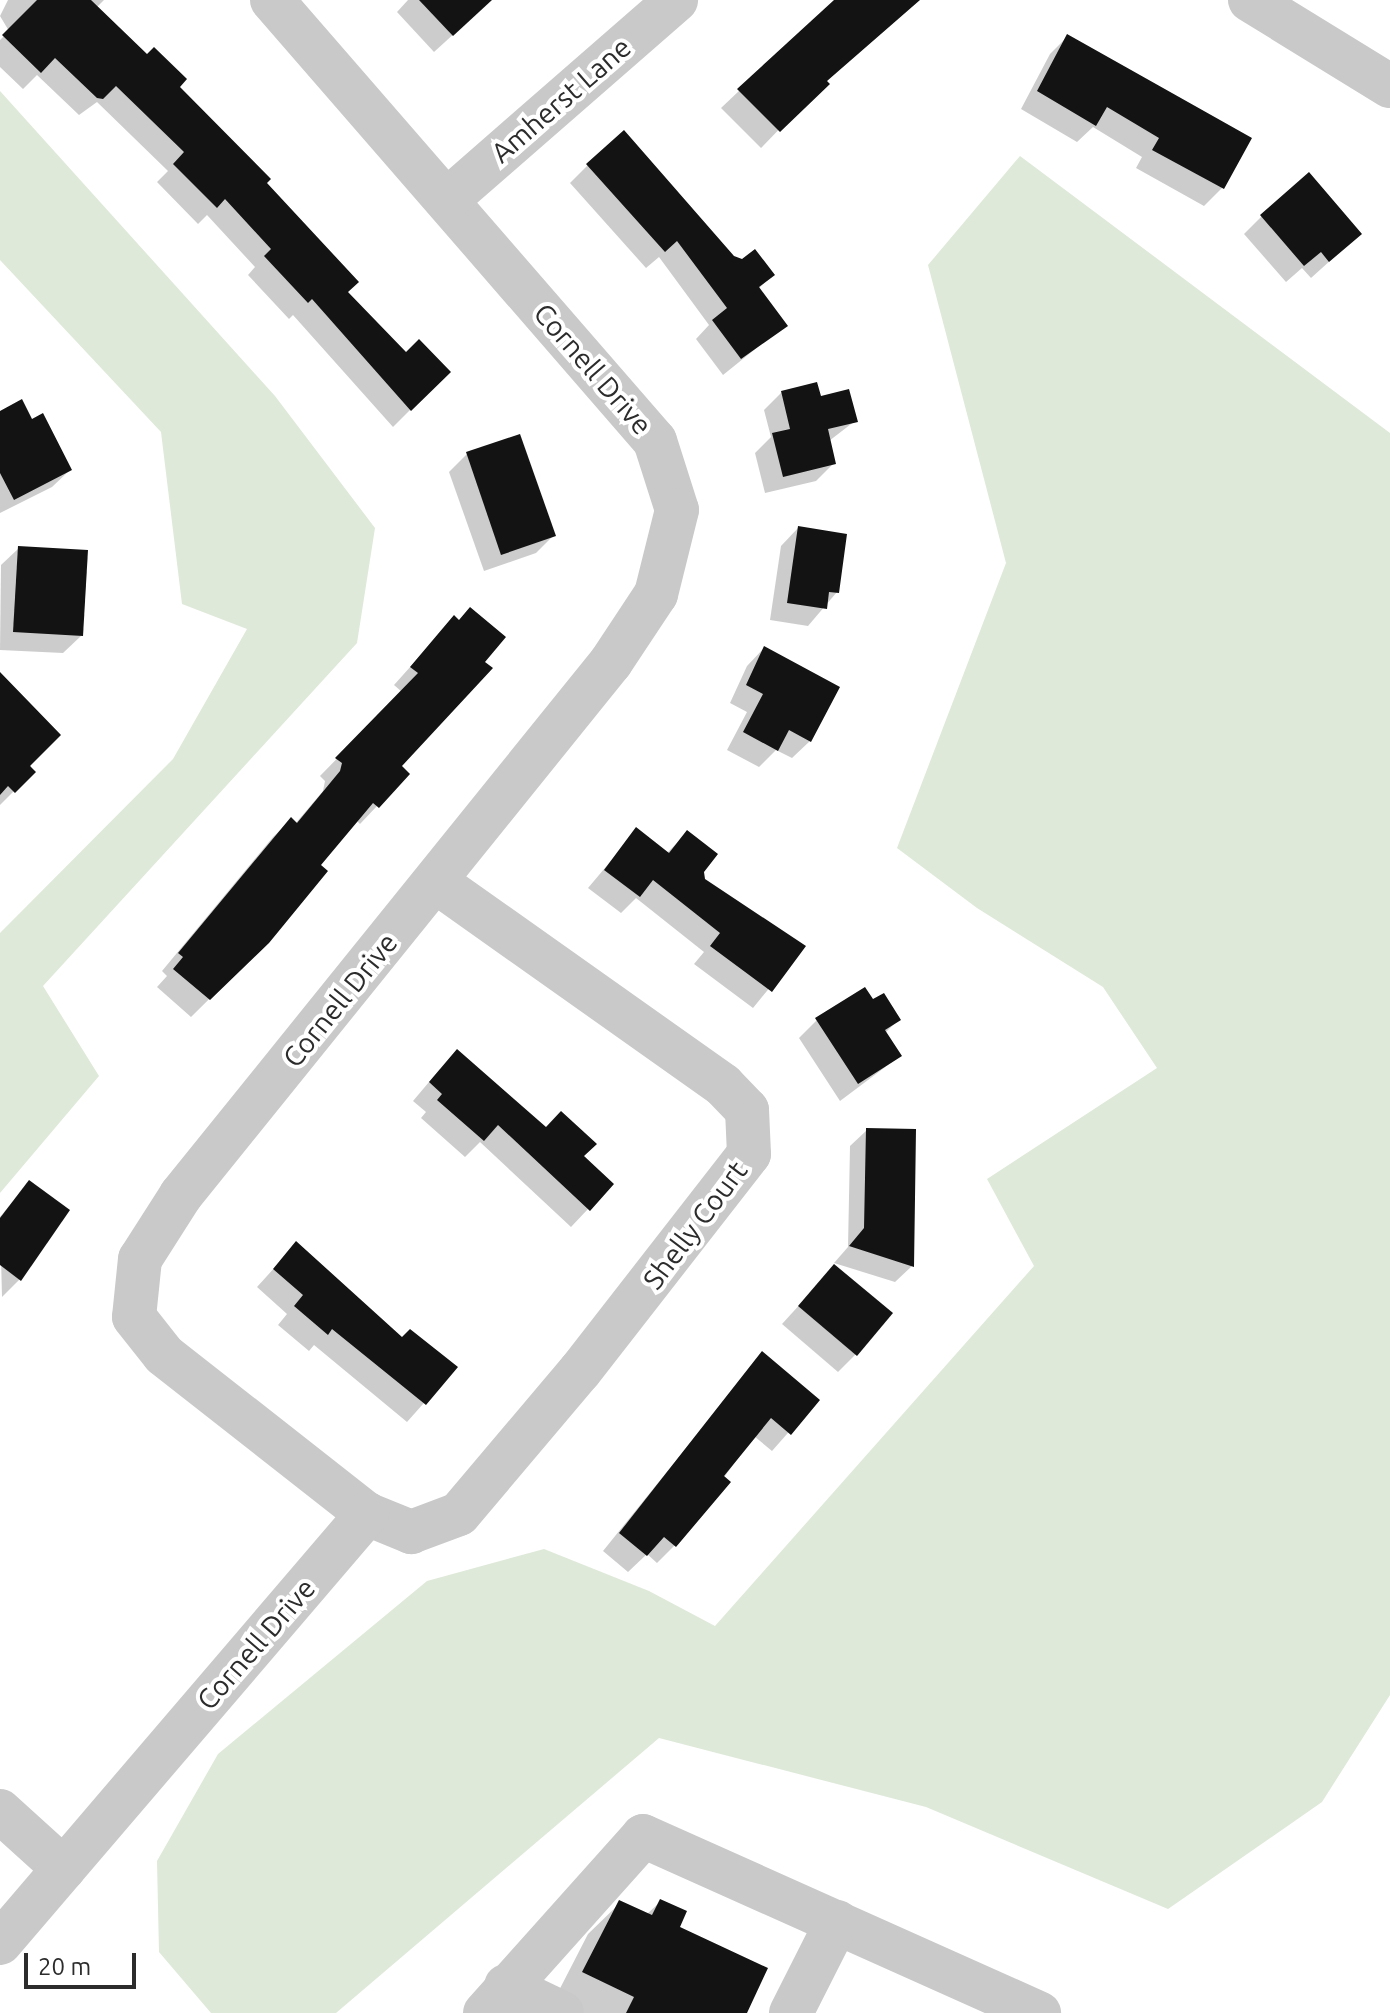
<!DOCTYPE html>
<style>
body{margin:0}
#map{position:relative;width:1390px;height:2013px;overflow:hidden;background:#fff;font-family:Ubuntu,sans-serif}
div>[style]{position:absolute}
.green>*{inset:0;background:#dee9d9}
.shadow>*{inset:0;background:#0003}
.building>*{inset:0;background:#131313}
.minor>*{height:44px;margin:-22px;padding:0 22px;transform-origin:22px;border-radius:22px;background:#c9c9c9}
span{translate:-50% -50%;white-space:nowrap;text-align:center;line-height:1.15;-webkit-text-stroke:8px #fff;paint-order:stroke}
.street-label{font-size:28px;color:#2c2c2c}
.scale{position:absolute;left:24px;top:1953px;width:112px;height:36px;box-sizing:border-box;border:4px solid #2c2c2c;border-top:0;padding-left:10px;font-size:24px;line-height:28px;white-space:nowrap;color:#2c2c2c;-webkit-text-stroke:6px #fff;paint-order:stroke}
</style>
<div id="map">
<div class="green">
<i style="clip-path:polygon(0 91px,275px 396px,375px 528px,357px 643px,43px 986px,99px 1076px,0 1193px,0 933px,173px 759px,247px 629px,182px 604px,161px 432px,0 260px)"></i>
<i style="clip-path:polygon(1020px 156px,1390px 433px,1390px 1695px,1322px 1802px,1168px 1909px,926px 1807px,659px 1738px,336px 2013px,211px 2013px,159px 1952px,157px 1861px,218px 1754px,427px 1581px,544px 1549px,649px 1591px,715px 1626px,1034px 1266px,987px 1179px,1157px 1068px,1103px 987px,977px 908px,897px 848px,1006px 563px,928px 265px)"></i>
</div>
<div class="shadow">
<i style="clip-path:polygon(8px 0,104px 0,96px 8px,265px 182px,345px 292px,406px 354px,448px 372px,393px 427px,293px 315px,289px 319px,248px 275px,255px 267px,207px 215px,198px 224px,157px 182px,168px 171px,97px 102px,79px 115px,37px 75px,23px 89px,0 67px,0 40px,9px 31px,0 16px)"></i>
<i style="clip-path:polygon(408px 0,480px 0,467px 22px,434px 52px,397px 12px)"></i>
<i style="clip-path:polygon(835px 0,919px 0,825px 82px,761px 148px,721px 108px)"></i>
<i style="clip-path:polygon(1068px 36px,1250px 139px,1222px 188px,1204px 206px,1136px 168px,1142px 157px,1093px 127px,1077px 142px,1021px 109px,1050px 54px)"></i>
<i style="clip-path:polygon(588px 165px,732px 257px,773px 275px,758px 289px,785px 325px,723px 375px,696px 339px,709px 325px,659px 257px,646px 268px,570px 183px)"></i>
<i style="clip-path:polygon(1262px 216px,1341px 251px,1311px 278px,1302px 268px,1286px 282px,1244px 234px)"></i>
<i style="clip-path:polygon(782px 392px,820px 398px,855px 421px,829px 441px,834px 463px,816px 481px,765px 493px,755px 453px,771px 437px,764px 410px)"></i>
<i style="clip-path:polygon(0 413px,31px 422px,70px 470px,52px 487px,0 513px)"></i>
<i style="clip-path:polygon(467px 454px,553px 536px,536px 553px,484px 571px,449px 472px)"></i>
<i style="clip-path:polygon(798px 528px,837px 592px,808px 626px,770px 620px,781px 546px)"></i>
<i style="clip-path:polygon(19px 548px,81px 636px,63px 653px,0 650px,1px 565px)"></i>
<i style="clip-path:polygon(454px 618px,399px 766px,377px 806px,360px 824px,356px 820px,318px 865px,268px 941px,191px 1017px,157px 987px,167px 976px,162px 971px,273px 837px,291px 820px,295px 824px,323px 791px,325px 781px,320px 776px,402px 692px,394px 685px)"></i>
<i style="clip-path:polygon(764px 648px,810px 741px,792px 758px,776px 750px,759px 767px,727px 750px,747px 712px,730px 703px,747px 666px)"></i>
<i style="clip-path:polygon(0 686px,33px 772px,0 805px)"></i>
<i style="clip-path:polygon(637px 830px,667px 853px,687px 833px,704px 881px,803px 947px,753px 1008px,694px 964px,704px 952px,636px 898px,621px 913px,588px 888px)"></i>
<i style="clip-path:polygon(873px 1002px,898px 1020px,885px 1033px,900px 1056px,840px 1101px,799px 1038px,817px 1020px)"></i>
<i style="clip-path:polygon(440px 1069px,546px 1129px,588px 1209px,571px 1227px,480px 1142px,465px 1157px,421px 1118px,426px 1112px,413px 1101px)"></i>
<i style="clip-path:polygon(867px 1130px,912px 1266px,895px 1282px,834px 1263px,848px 1247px,850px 1146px)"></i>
<i style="clip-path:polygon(29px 1182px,19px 1280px,2px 1297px,0 1217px)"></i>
<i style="clip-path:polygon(296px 1244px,402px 1340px,455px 1368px,407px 1422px,314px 1345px,309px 1351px,278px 1325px,287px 1314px,257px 1287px)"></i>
<i style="clip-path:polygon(834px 1267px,856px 1354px,838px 1372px,782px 1324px)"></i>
<i style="clip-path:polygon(762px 1354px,817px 1400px,772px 1451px,754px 1436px,675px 1545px,657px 1563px,647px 1554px,628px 1572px,603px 1551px)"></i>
<i style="clip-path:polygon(661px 1901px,743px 2013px,570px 2013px,552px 2004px,588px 1934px,620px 1903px,646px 1915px)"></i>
</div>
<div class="building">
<i style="clip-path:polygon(37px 0,91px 0,147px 54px,154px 47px,187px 79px,180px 87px,271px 179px,267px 183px,359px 282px,348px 292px,406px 352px,419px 339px,451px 372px,411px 411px,312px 299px,308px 303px,264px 256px,271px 249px,225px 199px,217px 208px,173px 164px,184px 152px,116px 86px,103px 99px,97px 98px,55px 58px,41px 73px,2px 35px)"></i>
<i style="clip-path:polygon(419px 0,492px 0,453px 36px)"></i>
<i style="clip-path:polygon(834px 0,920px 0,827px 81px,830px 84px,780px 132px,737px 89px)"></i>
<i style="clip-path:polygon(1067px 34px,1252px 138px,1224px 189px,1152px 150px,1159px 138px,1107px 107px,1096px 126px,1037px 91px)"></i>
<i style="clip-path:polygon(624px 130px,734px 256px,742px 259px,755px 249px,775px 275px,759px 287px,788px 326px,741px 359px,712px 320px,727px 308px,677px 241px,665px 252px,586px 164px)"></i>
<i style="clip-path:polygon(1309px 172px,1362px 234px,1329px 262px,1321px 252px,1304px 266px,1260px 215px)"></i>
<i style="clip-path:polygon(817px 382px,821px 396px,849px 389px,858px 422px,828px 429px,836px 464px,783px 477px,772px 433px,790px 429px,781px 391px)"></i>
<i style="clip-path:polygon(22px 399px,32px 419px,43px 413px,72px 470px,14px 500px,0 473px,0 411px)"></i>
<i style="clip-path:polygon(520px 434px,556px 536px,501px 555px,466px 452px)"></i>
<i style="clip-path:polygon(798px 526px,847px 534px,839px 593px,829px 592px,827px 609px,787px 603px)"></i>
<i style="clip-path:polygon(18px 546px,88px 550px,83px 636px,13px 632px)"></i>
<i style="clip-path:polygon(470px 607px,506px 637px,485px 662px,493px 668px,402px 766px,410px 774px,379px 808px,373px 803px,321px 865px,328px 871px,269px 943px,210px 1000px,173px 969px,183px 957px,178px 953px,291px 817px,297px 823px,340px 771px,342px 763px,335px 758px,418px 673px,410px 667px,454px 615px,459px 620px)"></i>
<i style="clip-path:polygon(764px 646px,840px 687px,811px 742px,789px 730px,778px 751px,743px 732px,763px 694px,746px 685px)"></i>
<i style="clip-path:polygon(0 672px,61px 735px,30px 766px,36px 772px,15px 793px,8px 786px,0 795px)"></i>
<i style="clip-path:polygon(636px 827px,669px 853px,687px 830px,718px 854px,704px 872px,705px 879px,806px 946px,772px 992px,710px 946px,720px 933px,653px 880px,640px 897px,604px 870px)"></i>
<i style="clip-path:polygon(865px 987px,873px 999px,884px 993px,901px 1020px,885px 1030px,902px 1056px,858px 1084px,815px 1018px)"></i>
<i style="clip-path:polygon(457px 1049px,546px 1127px,561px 1111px,597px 1144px,584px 1156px,614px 1184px,590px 1211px,498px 1125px,484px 1141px,437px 1100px,442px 1094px,429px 1082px)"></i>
<i style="clip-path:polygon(866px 1128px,916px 1129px,914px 1267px,849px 1246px,864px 1228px)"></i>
<i style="clip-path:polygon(29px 1180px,70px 1210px,21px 1281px,0 1265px,0 1218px)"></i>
<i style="clip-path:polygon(296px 1241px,402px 1337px,410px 1329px,458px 1367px,426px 1405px,332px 1329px,328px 1335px,294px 1306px,303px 1295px,273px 1269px)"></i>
<i style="clip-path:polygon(834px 1264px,893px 1313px,857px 1356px,798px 1306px)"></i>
<i style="clip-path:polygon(762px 1351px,820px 1400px,791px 1435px,771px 1418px,724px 1476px,731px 1482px,676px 1547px,664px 1537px,647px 1556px,619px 1533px)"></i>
<i style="clip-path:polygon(660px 1899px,687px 1911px,680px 1927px,768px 1968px,747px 2013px,626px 2013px,634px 1997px,582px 1972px,619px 1900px,652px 1915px)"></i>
</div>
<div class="minor">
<i style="left:272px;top:0;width:584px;rotate:49.03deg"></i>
<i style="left:655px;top:441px;width:72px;rotate:72.3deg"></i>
<i style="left:677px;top:510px;width:87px;rotate:104deg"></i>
<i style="left:656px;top:594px;width:82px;rotate:123.5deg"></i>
<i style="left:611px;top:662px;width:685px;rotate:128.9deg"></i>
<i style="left:181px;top:1195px;width:76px;rotate:122.6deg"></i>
<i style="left:140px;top:1259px;width:58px;rotate:95.9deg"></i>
<i style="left:134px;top:1317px;width:48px;rotate:51.7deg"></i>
<i style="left:164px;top:1355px;width:258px;rotate:38.1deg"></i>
<i style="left:367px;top:1514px;width:48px;rotate:22.2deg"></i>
<i style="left:411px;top:1532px;width:51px;rotate:-20.6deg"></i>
<i style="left:459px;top:1514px;width:187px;rotate:-49.8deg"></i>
<i style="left:580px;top:1371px;width:275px;rotate:-52.1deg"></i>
<i style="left:749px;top:1154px;width:44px;rotate:-92.6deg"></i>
<i style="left:747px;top:1110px;width:35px;rotate:-134deg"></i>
<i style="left:723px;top:1085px;width:352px;rotate:-144.7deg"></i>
<i style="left:1250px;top:0;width:164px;rotate:31.6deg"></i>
<i style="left:447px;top:200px;width:304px;rotate:-41.1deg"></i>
<i style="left:0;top:1811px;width:86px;rotate:42.2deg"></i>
<i style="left:0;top:1943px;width:565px;rotate:-49.45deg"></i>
<i style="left:506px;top:1986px;width:62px;rotate:25.7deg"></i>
<i style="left:485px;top:2013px;width:237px;rotate:-48.2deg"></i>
<i style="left:643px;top:1836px;width:434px;rotate:24.1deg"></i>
<i style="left:791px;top:2013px;width:102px;rotate:-63.2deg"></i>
</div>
<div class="street-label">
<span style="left:561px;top:100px;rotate:-41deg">Amherst Lane</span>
<span style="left:593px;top:369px;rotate:49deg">Cornell Drive</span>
<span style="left:340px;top:1000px;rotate:-51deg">Cornell Drive</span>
<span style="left:695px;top:1225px;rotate:-53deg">Shelly Court</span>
<span style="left:256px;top:1644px;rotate:-49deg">Cornell Drive</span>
</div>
<div class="scale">20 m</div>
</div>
